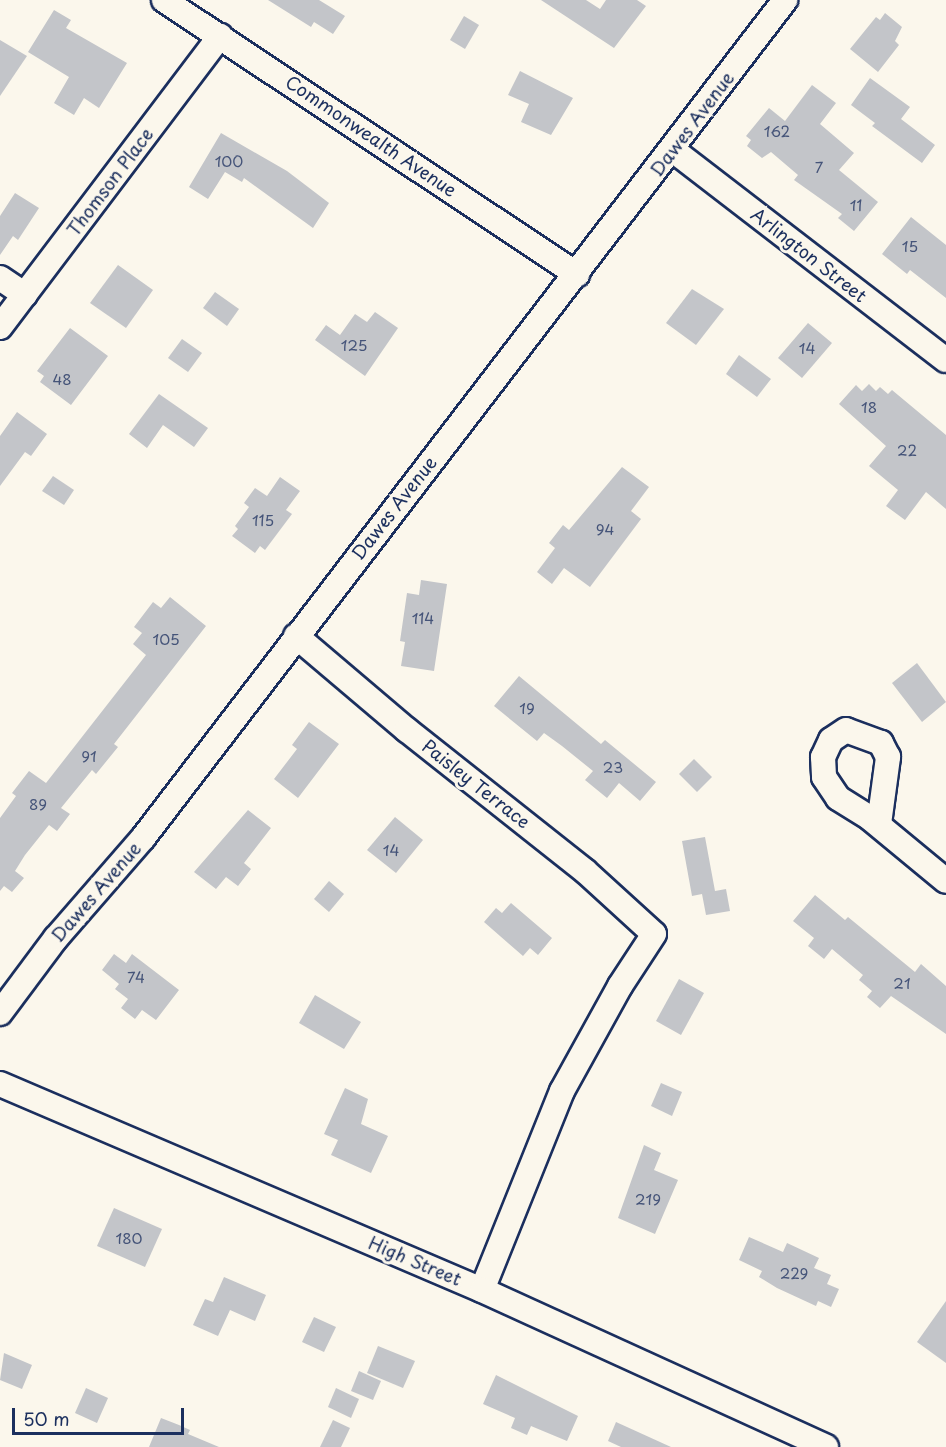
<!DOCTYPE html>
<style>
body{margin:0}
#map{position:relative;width:946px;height:1447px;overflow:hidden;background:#fbf7ec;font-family:"Playpen Sans",sans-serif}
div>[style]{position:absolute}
.building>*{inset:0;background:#c3c5c9}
.roads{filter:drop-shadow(2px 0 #1b2f5e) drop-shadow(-2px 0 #1b2f5e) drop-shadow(0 2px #1b2f5e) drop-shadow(0 -2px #1b2f5e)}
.minor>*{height:24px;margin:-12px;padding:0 12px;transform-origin:12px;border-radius:12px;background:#fbf7ec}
span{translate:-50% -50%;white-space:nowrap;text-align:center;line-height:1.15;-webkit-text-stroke:6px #fbf7ec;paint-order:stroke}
.number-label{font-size:15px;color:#455479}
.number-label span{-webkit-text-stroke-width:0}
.street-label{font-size:18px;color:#1b2f5e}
.scale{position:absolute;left:12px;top:1408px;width:172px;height:27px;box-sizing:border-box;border:3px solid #1b2f5e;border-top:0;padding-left:8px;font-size:18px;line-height:21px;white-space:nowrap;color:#1b2f5e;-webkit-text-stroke:4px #fbf7ec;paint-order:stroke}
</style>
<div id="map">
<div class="building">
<i style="clip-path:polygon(268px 0,319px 0,345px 16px,333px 34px,314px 22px,311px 27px)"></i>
<i style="clip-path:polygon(541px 0,586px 0,600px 9px,606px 0,637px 0,646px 6px,614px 48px)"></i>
<i style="clip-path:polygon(54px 10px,71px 20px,66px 28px,127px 63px,99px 108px,84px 98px,74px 115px,54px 103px,69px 77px,28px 52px)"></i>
<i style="clip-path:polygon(885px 13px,902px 27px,895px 41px,899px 45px,878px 72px,850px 49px,876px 17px,880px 20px)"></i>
<i style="clip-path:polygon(464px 16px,479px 25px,465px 49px,450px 40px)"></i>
<i style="clip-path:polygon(0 40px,27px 56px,0 96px)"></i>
<i style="clip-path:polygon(520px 71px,573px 98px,551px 135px,521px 122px,529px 104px,508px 95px)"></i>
<i style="clip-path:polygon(870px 78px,910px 107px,901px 119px,935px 145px,922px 163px,872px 126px,875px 123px,851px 105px)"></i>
<i style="clip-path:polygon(812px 85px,836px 103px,820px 124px,854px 153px,839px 170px,878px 202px,854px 231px,838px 218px,842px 214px,794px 180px,798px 175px,771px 152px,762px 158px,747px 146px,751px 140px,746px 136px,769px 108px,785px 121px)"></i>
<i style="clip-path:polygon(221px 133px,287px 171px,329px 203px,313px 228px,244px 178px,242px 182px,225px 172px,208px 199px,189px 187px)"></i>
<i style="clip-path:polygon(15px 193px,39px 208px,18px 240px,13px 236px,0 255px,0 216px)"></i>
<i style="clip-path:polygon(911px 217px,946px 245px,946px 298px,910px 270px,907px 274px,882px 254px)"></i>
<i style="clip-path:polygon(118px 265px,153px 290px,126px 328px,90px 303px)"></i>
<i style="clip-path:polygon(692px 289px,724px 309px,696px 345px,666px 323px)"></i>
<i style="clip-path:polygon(215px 292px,239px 309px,227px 326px,203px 308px)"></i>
<i style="clip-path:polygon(375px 312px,398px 328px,365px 376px,315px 340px,326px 325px,340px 335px,355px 314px,367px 322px)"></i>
<i style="clip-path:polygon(808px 323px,832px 343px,802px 378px,778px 358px)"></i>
<i style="clip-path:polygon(70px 328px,108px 356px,71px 405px,40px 382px,44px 376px,37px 371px)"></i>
<i style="clip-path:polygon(182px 339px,202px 353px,188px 372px,168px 358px)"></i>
<i style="clip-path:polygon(739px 355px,771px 379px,757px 397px,726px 374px)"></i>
<i style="clip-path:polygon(869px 384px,876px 391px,880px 387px,888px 394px,892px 390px,946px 435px,946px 509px,926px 492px,905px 520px,886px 506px,898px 490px,869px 466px,886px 446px,839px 404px,856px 385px,862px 391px)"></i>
<i style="clip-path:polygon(159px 394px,208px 428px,194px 447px,163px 425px,147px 448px,129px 434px)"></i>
<i style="clip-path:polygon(17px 412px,47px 434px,31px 456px,25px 452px,0 486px,0 436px)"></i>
<i style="clip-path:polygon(622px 467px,649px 487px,631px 511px,641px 519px,590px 587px,564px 568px,552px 584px,537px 572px,555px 548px,549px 543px,563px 525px,569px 530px)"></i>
<i style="clip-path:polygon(53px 476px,74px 490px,64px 505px,42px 491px)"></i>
<i style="clip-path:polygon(280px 477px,300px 491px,286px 510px,292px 514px,265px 550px,260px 546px,255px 553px,232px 536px,238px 529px,235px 526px,249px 507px,244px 503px,255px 488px,267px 496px)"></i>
<i style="clip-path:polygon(421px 580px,447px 584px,434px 671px,401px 666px,405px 642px,400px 641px,407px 593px,419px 595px)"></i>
<i style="clip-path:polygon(170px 597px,206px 626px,114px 744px,118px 747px,96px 774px,92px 770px,61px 808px,70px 814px,57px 831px,49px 825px,25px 855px,15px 871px,24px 878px,12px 892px,4px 886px,0 891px,0 818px,16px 796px,12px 793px,29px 771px,46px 783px,146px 655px,133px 644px,142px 633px,134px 627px,153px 602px,161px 608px)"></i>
<i style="clip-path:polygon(917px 663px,946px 702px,922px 722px,892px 683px)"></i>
<i style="clip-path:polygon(519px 676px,601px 744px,605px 740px,656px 782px,640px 801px,619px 783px,607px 798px,585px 780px,593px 771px,562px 746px,544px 733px,537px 741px,494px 706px)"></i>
<i style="clip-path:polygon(309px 722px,339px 744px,298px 798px,274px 779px,297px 749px,292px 745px)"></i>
<i style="clip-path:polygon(694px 759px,712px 777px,697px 792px,679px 774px)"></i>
<i style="clip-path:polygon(248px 810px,271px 828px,244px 863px,251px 869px,238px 886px,226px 877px,216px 889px,194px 872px)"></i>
<i style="clip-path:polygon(395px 817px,423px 840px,396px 873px,367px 850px)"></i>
<i style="clip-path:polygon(705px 837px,715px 891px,726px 889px,730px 911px,706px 915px,702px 894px,692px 896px,682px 841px)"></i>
<i style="clip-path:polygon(329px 881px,344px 894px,329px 912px,314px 899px)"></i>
<i style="clip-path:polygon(815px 895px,845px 920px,848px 917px,915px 972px,921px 964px,946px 986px,946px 1034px,891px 996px,880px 1008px,867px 997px,872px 991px,859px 980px,863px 975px,832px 949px,824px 959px,808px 946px,814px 938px,793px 921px)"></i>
<i style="clip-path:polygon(511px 903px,552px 938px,538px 955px,530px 948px,523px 956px,484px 922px,496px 908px,502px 913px)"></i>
<i style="clip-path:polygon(114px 954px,126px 963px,132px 954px,179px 990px,156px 1020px,142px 1010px,135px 1019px,121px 1008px,128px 999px,115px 989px,119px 984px,102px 970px)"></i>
<i style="clip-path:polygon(679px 979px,704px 993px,681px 1035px,656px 1021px)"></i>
<i style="clip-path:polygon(315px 995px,361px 1022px,344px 1049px,299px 1023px)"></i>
<i style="clip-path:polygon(661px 1083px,682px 1092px,672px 1116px,651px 1106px)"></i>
<i style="clip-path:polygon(345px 1088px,368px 1099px,361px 1124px,388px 1136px,371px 1173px,331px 1155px,338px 1140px,324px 1134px)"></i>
<i style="clip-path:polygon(644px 1145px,661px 1153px,654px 1170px,678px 1180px,655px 1234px,618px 1218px)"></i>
<i style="clip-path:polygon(114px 1208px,162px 1229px,145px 1267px,97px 1246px)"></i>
<i style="clip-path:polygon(749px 1237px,783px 1252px,787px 1243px,819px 1258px,814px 1268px,831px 1275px,827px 1284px,839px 1289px,831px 1307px,818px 1301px,816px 1306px,777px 1288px,759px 1277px,762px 1271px,739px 1260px)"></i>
<i style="clip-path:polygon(224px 1277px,266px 1295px,255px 1321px,230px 1310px,218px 1336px,193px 1325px,205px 1299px,213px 1302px)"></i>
<i style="clip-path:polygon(946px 1301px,946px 1363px,917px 1342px)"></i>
<i style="clip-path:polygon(314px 1317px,336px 1327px,324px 1352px,302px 1342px)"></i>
<i style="clip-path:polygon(378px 1346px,415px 1361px,403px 1388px,367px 1373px)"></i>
<i style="clip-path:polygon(4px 1353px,32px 1365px,22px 1389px,0 1380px)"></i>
<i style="clip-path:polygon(359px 1371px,381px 1381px,373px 1400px,351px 1391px)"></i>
<i style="clip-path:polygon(496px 1375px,578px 1416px,567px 1441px,531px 1426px,527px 1435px,511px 1428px,515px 1418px,483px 1404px)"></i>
<i style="clip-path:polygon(86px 1388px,108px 1398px,97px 1423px,75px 1413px)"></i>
<i style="clip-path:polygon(336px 1388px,359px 1399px,351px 1418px,328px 1407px)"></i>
<i style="clip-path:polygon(161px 1418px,179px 1425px,190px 1430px,188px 1434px,219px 1447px,149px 1447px)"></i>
<i style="clip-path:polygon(333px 1420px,350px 1428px,341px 1447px,320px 1447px)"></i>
<i style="clip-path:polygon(616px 1422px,671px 1447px,621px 1447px,608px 1441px)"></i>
</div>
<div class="roads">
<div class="minor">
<i style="left:164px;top:0;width:496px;rotate:33.6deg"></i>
<i style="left:673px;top:150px;width:344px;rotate:37.6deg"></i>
<i style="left:0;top:278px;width:30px;rotate:34deg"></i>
<i style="left:0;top:327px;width:365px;rotate:-52.9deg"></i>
<i style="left:296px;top:636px;width:145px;rotate:40.3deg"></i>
<i style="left:407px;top:730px;width:227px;rotate:38.4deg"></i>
<i style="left:585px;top:871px;width:93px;rotate:42.4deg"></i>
<i style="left:654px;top:934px;width:62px;rotate:123.2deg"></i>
<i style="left:620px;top:986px;width:120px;rotate:118.9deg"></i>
<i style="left:562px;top:1091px;width:214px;rotate:111.9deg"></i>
<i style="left:879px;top:824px;width:68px;rotate:-82.3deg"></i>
<i style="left:888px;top:757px;width:16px;rotate:-117deg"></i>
<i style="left:881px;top:743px;width:37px;rotate:-160deg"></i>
<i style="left:846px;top:730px;width:18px;rotate:146deg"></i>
<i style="left:831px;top:740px;width:19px;rotate:115deg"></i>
<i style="left:823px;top:757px;width:20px;rotate:87deg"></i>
<i style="left:824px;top:777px;width:25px;rotate:56deg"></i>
<i style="left:838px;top:798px;width:39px;rotate:32deg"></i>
<i style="left:871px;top:819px;width:97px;rotate:39.6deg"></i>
<i style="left:0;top:1013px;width:94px;rotate:-53.3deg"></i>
<i style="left:56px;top:938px;width:133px;rotate:-49deg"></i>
<i style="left:143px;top:838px;width:1056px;rotate:-52.54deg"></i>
<i style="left:0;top:1084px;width:524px;rotate:23.14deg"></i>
<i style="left:482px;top:1290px;width:378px;rotate:24.5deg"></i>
</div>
</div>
<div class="number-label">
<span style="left:777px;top:131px">162</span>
<span style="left:229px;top:161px">100</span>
<span style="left:819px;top:167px">7</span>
<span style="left:856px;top:205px">11</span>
<span style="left:910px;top:246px">15</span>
<span style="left:354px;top:345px">125</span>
<span style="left:807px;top:348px">14</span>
<span style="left:62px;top:379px">48</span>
<span style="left:869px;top:407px">18</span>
<span style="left:907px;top:450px">22</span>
<span style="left:263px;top:520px">115</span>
<span style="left:605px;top:529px">94</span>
<span style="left:423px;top:618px">114</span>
<span style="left:166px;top:639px">105</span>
<span style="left:527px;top:708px">19</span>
<span style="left:89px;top:756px">91</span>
<span style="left:613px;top:767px">23</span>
<span style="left:38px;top:804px">89</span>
<span style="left:391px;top:850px">14</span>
<span style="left:136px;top:977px">74</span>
<span style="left:902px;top:983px">21</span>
<span style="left:648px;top:1199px">219</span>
<span style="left:129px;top:1238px">180</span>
<span style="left:794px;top:1273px">229</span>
</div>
<div class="street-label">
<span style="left:692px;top:124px;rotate:-53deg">Dawes Avenue</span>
<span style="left:371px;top:136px;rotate:34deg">Commonwealth Avenue</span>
<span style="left:110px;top:182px;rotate:-53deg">Thomson Place</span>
<span style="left:809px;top:255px;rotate:38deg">Arlington Street</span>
<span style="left:394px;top:508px;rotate:-52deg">Dawes Avenue</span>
<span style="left:476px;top:784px;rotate:38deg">Paisley Terrace</span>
<span style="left:96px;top:892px;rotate:-49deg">Dawes Avenue</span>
<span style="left:415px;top:1261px;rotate:23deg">High Street</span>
</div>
<div class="scale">50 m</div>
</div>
